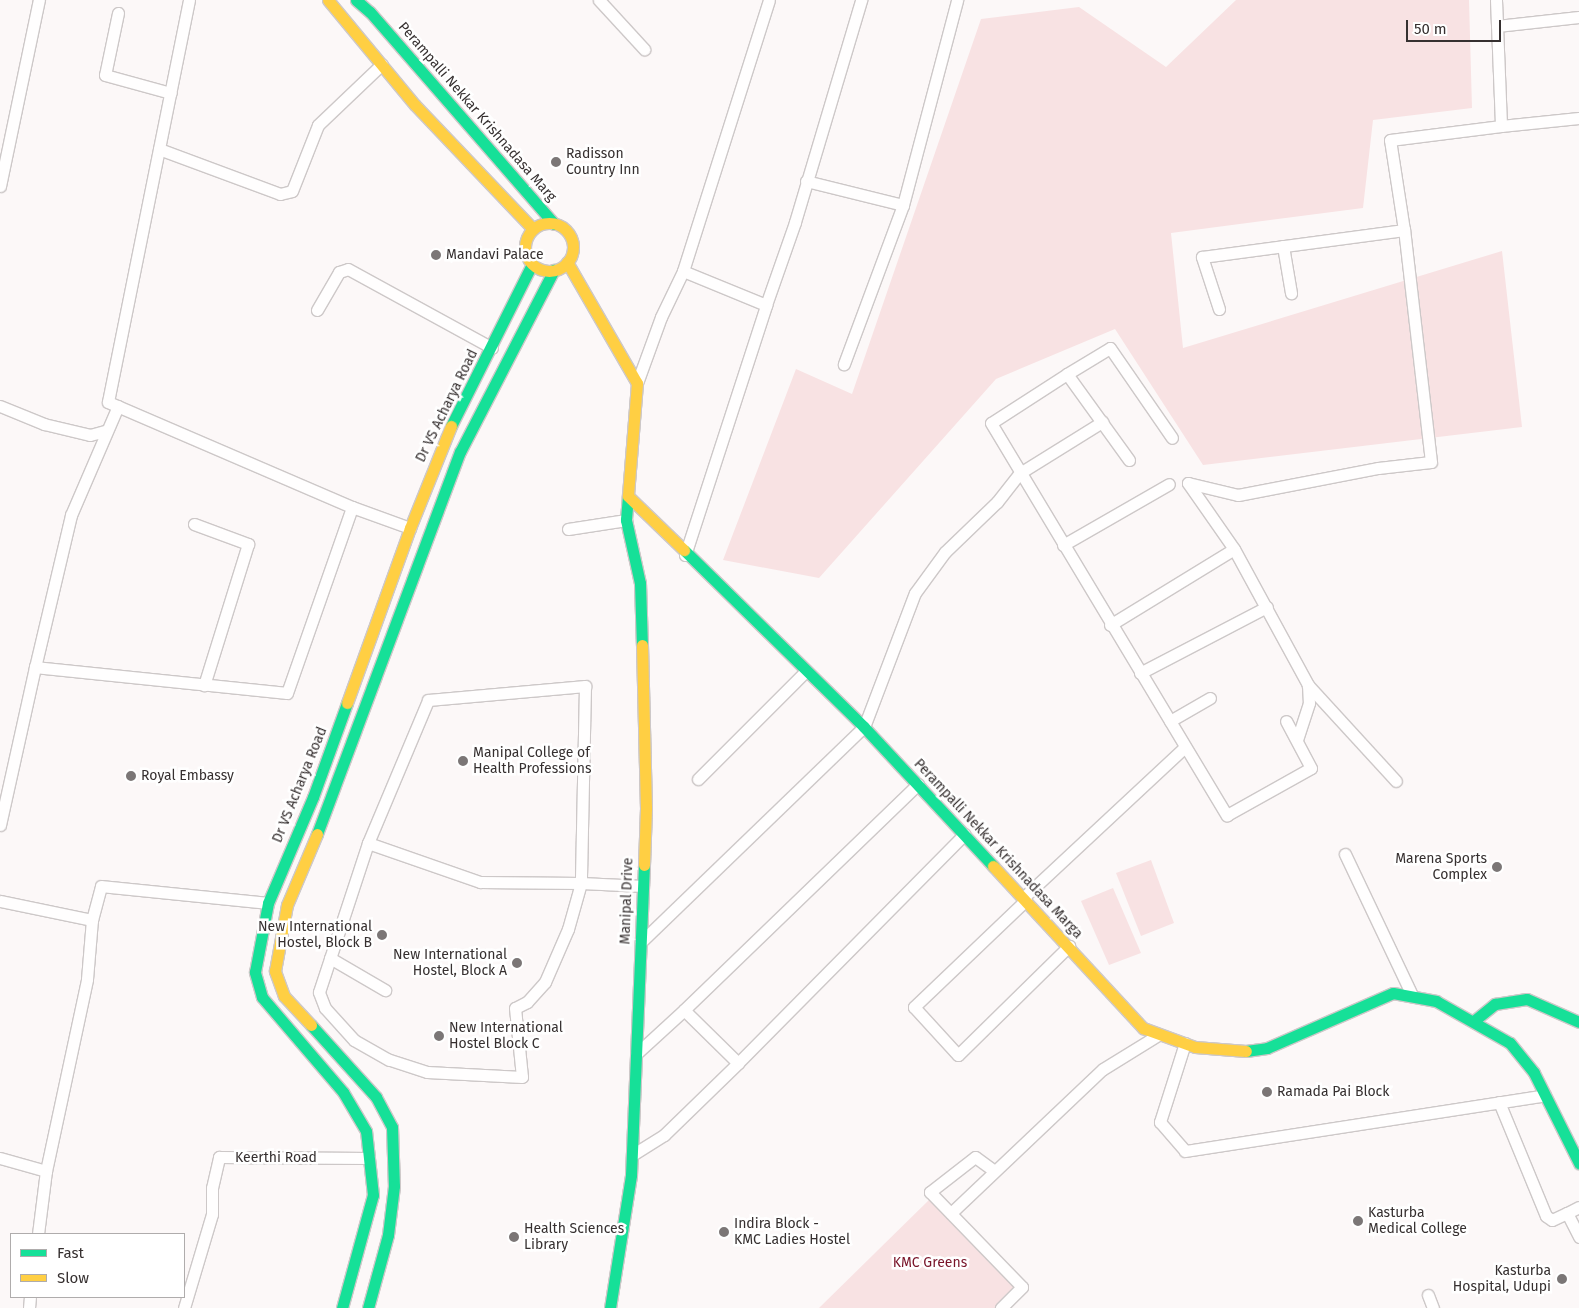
<!DOCTYPE html>
<style>
body{margin:0}
#map{position:relative;width:1579px;height:1308px;overflow:hidden;background:#fcf8f8;font-family:"Fira Sans",sans-serif}
div>[style]{position:absolute}
.green>*{inset:0;background:#f8e2e3}
.roads{filter:drop-shadow(1px 0 #cdc8c8) drop-shadow(-1px 0 #cdc8c8) drop-shadow(0 1px #cdc8c8) drop-shadow(0 -1px #cdc8c8)}
.street>*{height:11px;margin:-5.5px;padding:0 5.5px;transform-origin:5.5px;border-radius:5.5px;background:#fffefe}
.fast>*{height:11px;margin:-5.5px;padding:0 5.5px;transform-origin:5.5px;border-radius:5.5px;background:#16e098}
.slow>*{height:11px;margin:-5.5px;padding:0 5.5px;transform-origin:5.5px;border-radius:5.5px;background:#ffcf43}
.slow>.ring{margin:-5.5px;padding:0;box-sizing:content-box;background:none;border:11px solid #ffcf43;border-radius:50%}
.dots>*{width:14px;height:14px;translate:-50% -50%;box-sizing:border-box;border:2px solid #fff;border-radius:50%}
span{translate:-50% -50%;white-space:nowrap;text-align:center;line-height:1.15;-webkit-text-stroke:5px #fff;paint-order:stroke}
.street-label{font-size:14px;color:#363030}
.poi-label{font-size:14px;color:#363030}
.left{translate:0 -50%;text-align:left}
.right{translate:-100% -50%;text-align:right}
.park-label{font-size:14px;color:#791429}
.legend{position:absolute;left:10px;top:1233px;width:175px;height:65px;box-sizing:border-box;background:#fff;border:1px solid #afacac;margin:0;padding:6px 9px;list-style:none;font-size:15px;color:#363030}
.legend li{display:flex;align-items:center;gap:10px;height:25px}
.legend b{width:25px;border:1px solid #afacac}
.scale{position:absolute;left:1406px;top:20px;width:95px;height:22px;box-sizing:border-box;border:2px solid #363030;border-top:0;padding-left:6px;font-size:15px;line-height:18px;white-space:nowrap;color:#363030;-webkit-text-stroke:4px #fff;paint-order:stroke}
</style>
<div id="map">
<div class="green">
<i style="clip-path:polygon(1236px 0,1469px 0,1472px 108px,1373px 120px,1363px 208px,1171px 233px,1183px 348px,1502px 251px,1522px 427px,1203px 465px,1115px 329px,996px 379px,819px 578px,723px 560px,796px 369px,852px 394px,981px 19px,1079px 7px,1166px 67px)"></i>
<i style="clip-path:polygon(1151px 860px,1174px 923px,1141px 936px,1116px 873px)"></i>
<i style="clip-path:polygon(1113px 888px,1141px 953px,1109px 965px,1081px 901px)"></i>
<i style="clip-path:polygon(931px 1198px,1020px 1288px,1001px 1308px,819px 1308px)"></i>
</div>
<div class="roads">
<div class="street">
<i style="left:189px;top:0;width:410px;rotate:101.4deg"></i>
<i style="left:108px;top:402px;width:266px;rotate:23.3deg"></i>
<i style="left:352px;top:507px;width:62px;rotate:19.9deg"></i>
<i style="left:599px;top:0;width:67px;rotate:47.4deg"></i>
<i style="left:1496px;top:0;width:126px;rotate:87.7deg"></i>
<i style="left:1501px;top:126px;width:78px;rotate:-5.9deg"></i>
<i style="left:118px;top:13px;width:63px;rotate:101.8deg"></i>
<i style="left:105px;top:75px;width:68px;rotate:15.3deg"></i>
<i style="left:1497px;top:26px;width:82px;rotate:-6.3deg"></i>
<i style="left:159px;top:149px;width:129px;rotate:20.4deg"></i>
<i style="left:280px;top:194px;width:12px;rotate:-14deg"></i>
<i style="left:292px;top:191px;width:71px;rotate:-68.5deg"></i>
<i style="left:318px;top:125px;width:88px;rotate:-43.6deg"></i>
<i style="left:806px;top:181px;width:100px;rotate:13.9deg"></i>
<i style="left:903px;top:205px;width:170px;rotate:110.4deg"></i>
<i style="left:0;top:186px;width:190px;rotate:-78.2deg"></i>
<i style="left:903px;top:205px;width:212px;rotate:-75.2deg"></i>
<i style="left:1283px;top:246px;width:48px;rotate:80.3deg"></i>
<i style="left:683px;top:271px;width:90px;rotate:22.3deg"></i>
<i style="left:766px;top:305px;width:88px;rotate:-70.7deg"></i>
<i style="left:795px;top:222px;width:232px;rotate:-73.4deg"></i>
<i style="left:1219px;top:309px;width:55px;rotate:-108.1deg"></i>
<i style="left:1202px;top:257px;width:204px;rotate:-7.6deg"></i>
<i style="left:1404px;top:230px;width:91px;rotate:-98.8deg"></i>
<i style="left:1390px;top:140px;width:112px;rotate:-7.2deg"></i>
<i style="left:317px;top:310px;width:44px;rotate:-59.9deg"></i>
<i style="left:339px;top:272px;width:9px;rotate:-18deg"></i>
<i style="left:348px;top:269px;width:164px;rotate:28.7deg"></i>
<i style="left:1067px;top:374px;width:50px;rotate:-31.2deg"></i>
<i style="left:1110px;top:348px;width:109px;rotate:55.4deg"></i>
<i style="left:637px;top:383px;width:70px;rotate:-70deg"></i>
<i style="left:661px;top:317px;width:51px;rotate:-64.4deg"></i>
<i style="left:683px;top:271px;width:284px;rotate:-72.4deg"></i>
<i style="left:0;top:406px;width:48px;rotate:22.2deg"></i>
<i style="left:44px;top:424px;width:47px;rotate:13.4deg"></i>
<i style="left:90px;top:435px;width:16px;rotate:-15deg"></i>
<i style="left:118px;top:406px;width:119px;rotate:113.3deg"></i>
<i style="left:71px;top:515px;width:156px;rotate:103.3deg"></i>
<i style="left:35px;top:667px;width:253px;rotate:5.9deg"></i>
<i style="left:287px;top:693px;width:197px;rotate:-70.7deg"></i>
<i style="left:1129px;top:460px;width:106px;rotate:-125.8deg"></i>
<i style="left:1067px;top:374px;width:90px;rotate:147.2deg"></i>
<i style="left:991px;top:423px;width:458px;rotate:59deg"></i>
<i style="left:1227px;top:815px;width:96px;rotate:-29.2deg"></i>
<i style="left:1311px;top:768px;width:53px;rotate:-118deg"></i>
<i style="left:1188px;top:483px;width:51px;rotate:13.5deg"></i>
<i style="left:1238px;top:495px;width:143px;rotate:-10.9deg"></i>
<i style="left:1378px;top:468px;width:53px;rotate:-6.5deg"></i>
<i style="left:1431px;top:462px;width:234px;rotate:-96.6deg"></i>
<i style="left:1188px;top:483px;width:80px;rotate:55.1deg"></i>
<i style="left:1234px;top:549px;width:155px;rotate:61.4deg"></i>
<i style="left:1308px;top:685px;width:18px;rotate:87deg"></i>
<i style="left:1309px;top:703px;width:38px;rotate:108deg"></i>
<i style="left:194px;top:524px;width:58px;rotate:20.3deg"></i>
<i style="left:248px;top:544px;width:148px;rotate:107.3deg"></i>
<i style="left:568px;top:529px;width:59px;rotate:-8.8deg"></i>
<i style="left:1063px;top:545px;width:122px;rotate:-29.9deg"></i>
<i style="left:685px;top:555px;width:263px;rotate:-72deg"></i>
<i style="left:1110px;top:625px;width:145px;rotate:-31.5deg"></i>
<i style="left:1140px;top:673px;width:143px;rotate:-27.5deg"></i>
<i style="left:1308px;top:685px;width:130px;rotate:47.5deg"></i>
<i style="left:1170px;top:721px;width:46px;rotate:-29.9deg"></i>
<i style="left:698px;top:779px;width:153px;rotate:-45deg"></i>
<i style="left:918px;top:784px;width:325px;rotate:136deg"></i>
<i style="left:684px;top:1010px;width:76px;rotate:44.5deg"></i>
<i style="left:738px;top:1063px;width:322px;rotate:-45.3deg"></i>
<i style="left:0;top:825px;width:162px;rotate:-77.5deg"></i>
<i style="left:368px;top:843px;width:155px;rotate:-67.2deg"></i>
<i style="left:428px;top:700px;width:158px;rotate:-5.1deg"></i>
<i style="left:585px;top:686px;width:197px;rotate:91.2deg"></i>
<i style="left:581px;top:883px;width:48px;rotate:105.8deg"></i>
<i style="left:568px;top:929px;width:58px;rotate:113.5deg"></i>
<i style="left:545px;top:982px;width:27px;rotate:132deg"></i>
<i style="left:527px;top:1002px;width:13px;rotate:153deg"></i>
<i style="left:515px;top:1008px;width:69px;rotate:84.2deg"></i>
<i style="left:522px;top:1077px;width:95px;rotate:-177deg"></i>
<i style="left:427px;top:1072px;width:40px;rotate:-162deg"></i>
<i style="left:389px;top:1060px;width:40px;rotate:-150.3deg"></i>
<i style="left:354px;top:1040px;width:43px;rotate:-132.2deg"></i>
<i style="left:325px;top:1008px;width:17px;rotate:-111deg"></i>
<i style="left:319px;top:992px;width:157px;rotate:-71.8deg"></i>
<i style="left:368px;top:843px;width:119px;rotate:19.2deg"></i>
<i style="left:480px;top:882px;width:101px;rotate:0.6deg"></i>
<i style="left:581px;top:883px;width:62px;rotate:2.8deg"></i>
<i style="left:1345px;top:854px;width:156px;rotate:64.6deg"></i>
<i style="left:1024px;top:897px;width:220px;rotate:-43deg"></i>
<i style="left:1026px;top:900px;width:155px;rotate:136.3deg"></i>
<i style="left:914px;top:1007px;width:65px;rotate:47.5deg"></i>
<i style="left:958px;top:1055px;width:156px;rotate:-44.5deg"></i>
<i style="left:0;top:901px;width:94px;rotate:11.7deg"></i>
<i style="left:641px;top:942px;width:310px;rotate:-44deg"></i>
<i style="left:864px;top:727px;width:143px;rotate:-69.2deg"></i>
<i style="left:915px;top:593px;width:51px;rotate:-53.8deg"></i>
<i style="left:945px;top:552px;width:72px;rotate:-43.9deg"></i>
<i style="left:997px;top:502px;width:37px;rotate:-52deg"></i>
<i style="left:1020px;top:473px;width:97px;rotate:-31.9deg"></i>
<i style="left:330px;top:958px;width:64px;rotate:30.2deg"></i>
<i style="left:1185px;top:1043px;width:83px;rotate:107.6deg"></i>
<i style="left:1160px;top:1122px;width:38px;rotate:49deg"></i>
<i style="left:1185px;top:1151px;width:364px;rotate:-8.8deg"></i>
<i style="left:636px;top:1054px;width:65px;rotate:-42.5deg"></i>
<i style="left:1499px;top:1102px;width:123px;rotate:67.6deg"></i>
<i style="left:1546px;top:1216px;width:7px;rotate:34deg"></i>
<i style="left:1552px;top:1220px;width:17px;rotate:-25deg"></i>
<i style="left:632px;top:1155px;width:38px;rotate:-32deg"></i>
<i style="left:664px;top:1135px;width:103px;rotate:-44.2deg"></i>
<i style="left:0;top:1158px;width:48px;rotate:15.8deg"></i>
<i style="left:993px;top:1170px;width:22px;rotate:-144deg"></i>
<i style="left:975px;top:1157px;width:57px;rotate:142.1deg"></i>
<i style="left:930px;top:1192px;width:132px;rotate:45.9deg"></i>
<i style="left:1022px;top:1287px;width:30px;rotate:135deg"></i>
<i style="left:1579px;top:1207px;width:13px;rotate:153deg"></i>
<i style="left:1567px;top:1213px;width:27px;rotate:63deg"></i>
<i style="left:951px;top:1213px;width:209px;rotate:-43.5deg"></i>
<i style="left:1103px;top:1069px;width:65px;rotate:-31.7deg"></i>
<i style="left:38px;top:1234px;width:64px;rotate:-82.8deg"></i>
<i style="left:46px;top:1171px;width:196px;rotate:-77.9deg"></i>
<i style="left:87px;top:979px;width:59px;rotate:-85.2deg"></i>
<i style="left:92px;top:920px;width:35px;rotate:-75deg"></i>
<i style="left:101px;top:886px;width:168px;rotate:5.8deg"></i>
<i style="left:1428px;top:1295px;width:14px;rotate:69deg"></i>
<i style="left:29px;top:1308px;width:11px;rotate:-85deg"></i>
<i style="left:184px;top:1308px;width:98px;rotate:-73.4deg"></i>
<i style="left:212px;top:1214px;width:26px;rotate:-90deg"></i>
<i style="left:212px;top:1188px;width:32px;rotate:-77deg"></i>
<i style="left:219px;top:1157px;width:150px;rotate:0.4deg"></i>
</div>
<div class="fast">
<i style="left:356px;top:0;width:18px;rotate:41deg"></i>
<i style="left:370px;top:12px;width:281px;rotate:49deg"></i>
<i style="left:451px;top:426px;width:181px;rotate:-63.4deg"></i>
<i style="left:628px;top:496px;width:24px;rotate:95deg"></i>
<i style="left:626px;top:520px;width:65px;rotate:77.5deg"></i>
<i style="left:640px;top:583px;width:62px;rotate:88.2deg"></i>
<i style="left:684px;top:550px;width:252px;rotate:44.5deg"></i>
<i style="left:864px;top:727px;width:190px;rotate:47.1deg"></i>
<i style="left:317px;top:834px;width:408px;rotate:-69.5deg"></i>
<i style="left:460px;top:452px;width:205px;rotate:-62.7deg"></i>
<i style="left:1475px;top:1020px;width:26px;rotate:-39deg"></i>
<i style="left:1495px;top:1004px;width:32px;rotate:-9deg"></i>
<i style="left:1527px;top:999px;width:57px;rotate:23.9deg"></i>
<i style="left:311px;top:1025px;width:97px;rotate:47.9deg"></i>
<i style="left:376px;top:1097px;width:34px;rotate:62deg"></i>
<i style="left:392px;top:1127px;width:59px;rotate:88.1deg"></i>
<i style="left:394px;top:1186px;width:49px;rotate:97deg"></i>
<i style="left:388px;top:1235px;width:76px;rotate:105.3deg"></i>
<i style="left:1246px;top:1051px;width:21px;rotate:-8deg"></i>
<i style="left:1267px;top:1048px;width:137px;rotate:-23.6deg"></i>
<i style="left:1393px;top:993px;width:44px;rotate:10.5deg"></i>
<i style="left:1436px;top:1001px;width:85px;rotate:29.6deg"></i>
<i style="left:1510px;top:1043px;width:38px;rotate:51deg"></i>
<i style="left:1534px;top:1073px;width:101px;rotate:63.4deg"></i>
<i style="left:342px;top:1308px;width:117px;rotate:-74.7deg"></i>
<i style="left:373px;top:1195px;width:64px;rotate:-96.2deg"></i>
<i style="left:366px;top:1131px;width:45px;rotate:-120.5deg"></i>
<i style="left:343px;top:1092px;width:125px;rotate:-130.5deg"></i>
<i style="left:262px;top:997px;width:26px;rotate:-106deg"></i>
<i style="left:255px;top:972px;width:70px;rotate:-79.3deg"></i>
<i style="left:268px;top:903px;width:115px;rotate:-67deg"></i>
<i style="left:313px;top:797px;width:100px;rotate:-70.1deg"></i>
<i style="left:610px;top:1308px;width:135px;rotate:-81deg"></i>
<i style="left:631px;top:1175px;width:310px;rotate:-87.6deg"></i>
</div>
<div class="slow">
<i style="left:328px;top:0;width:136px;rotate:50.4deg"></i>
<i style="left:415px;top:105px;width:171px;rotate:46.4deg"></i>
<i class="ring" style="left:525px;top:223px;width:37px;height:37px"></i>
<i style="left:567px;top:262px;width:140px;rotate:60deg"></i>
<i style="left:637px;top:383px;width:113px;rotate:94.6deg"></i>
<i style="left:628px;top:496px;width:78px;rotate:44deg"></i>
<i style="left:642px;top:645px;width:163px;rotate:88.6deg"></i>
<i style="left:646px;top:808px;width:57px;rotate:92deg"></i>
<i style="left:347px;top:703px;width:186px;rotate:-70.2deg"></i>
<i style="left:410px;top:528px;width:110px;rotate:-68.1deg"></i>
<i style="left:993px;top:866px;width:221px;rotate:47.2deg"></i>
<i style="left:1143px;top:1028px;width:55px;rotate:20.1deg"></i>
<i style="left:1195px;top:1047px;width:51px;rotate:4.5deg"></i>
<i style="left:311px;top:1025px;width:40px;rotate:-133deg"></i>
<i style="left:284px;top:996px;width:27px;rotate:-110deg"></i>
<i style="left:275px;top:971px;width:67px;rotate:-79.7deg"></i>
<i style="left:287px;top:905px;width:77px;rotate:-67.1deg"></i>
</div>
</div>
<div class="dots">
<i style="left:556px;top:162px;background:#7b7676"></i>
<i style="left:436px;top:255px;background:#7b7676"></i>
<i style="left:463px;top:761px;background:#7b7676"></i>
<i style="left:131px;top:776px;background:#7b7676"></i>
<i style="left:1497px;top:867px;background:#7b7676"></i>
<i style="left:382px;top:935px;background:#7b7676"></i>
<i style="left:517px;top:963px;background:#7b7676"></i>
<i style="left:439px;top:1036px;background:#7b7676"></i>
<i style="left:1267px;top:1092px;background:#7b7676"></i>
<i style="left:1358px;top:1221px;background:#7b7676"></i>
<i style="left:724px;top:1232px;background:#7b7676"></i>
<i style="left:514px;top:1237px;background:#7b7676"></i>
<i style="left:1562px;top:1279px;background:#7b7676"></i>
</div>
<div class="street-label">
<span style="left:477px;top:112px;rotate:49deg">Perampalli Nekkar Krishnadasa Marg</span>
<span style="left:447px;top:406px;rotate:-64deg">Dr VS Acharya Road</span>
<span style="left:300px;top:785px;rotate:-68deg">Dr VS Acharya Road</span>
<span style="left:998px;top:849px;rotate:47deg">Perampalli Nekkar Krishnadasa Marga</span>
<span style="left:627px;top:901px;rotate:-88deg">Manipal Drive</span>
<span style="left:276px;top:1158px">Keerthi Road</span>
</div>
<div class="poi-label">
<span class="left" style="left:566px;top:162px">Radisson<br>Country Inn</span>
<span class="left" style="left:446px;top:255px">Mandavi Palace</span>
<span class="left" style="left:473px;top:761px">Manipal College of<br>Health Professions</span>
<span class="left" style="left:141px;top:776px">Royal Embassy</span>
<span class="right" style="left:1487px;top:867px">Marena Sports<br>Complex</span>
<span class="right" style="left:372px;top:935px">New International<br>Hostel, Block B</span>
<span class="right" style="left:507px;top:963px">New International<br>Hostel, Block A</span>
<span class="left" style="left:449px;top:1036px">New International<br>Hostel Block C</span>
<span class="left" style="left:1277px;top:1092px">Ramada Pai Block</span>
<span class="left" style="left:1368px;top:1221px">Kasturba<br>Medical College</span>
<span class="left" style="left:734px;top:1232px">Indira Block -<br>KMC Ladies Hostel</span>
<span class="left" style="left:524px;top:1237px">Health Sciences<br>Library</span>
<span class="right" style="left:1551px;top:1279px">Kasturba<br>Hospital, Udupi</span>
</div>
<div class="park-label">
<span style="left:930px;top:1263px">KMC Greens</span>
</div>
<ul class="legend">
<li><b style="height:6px;background:#16e098"></b>Fast</li>
<li><b style="height:6px;background:#ffcf43"></b>Slow</li>
</ul>
<div class="scale">50 m</div>
</div>
